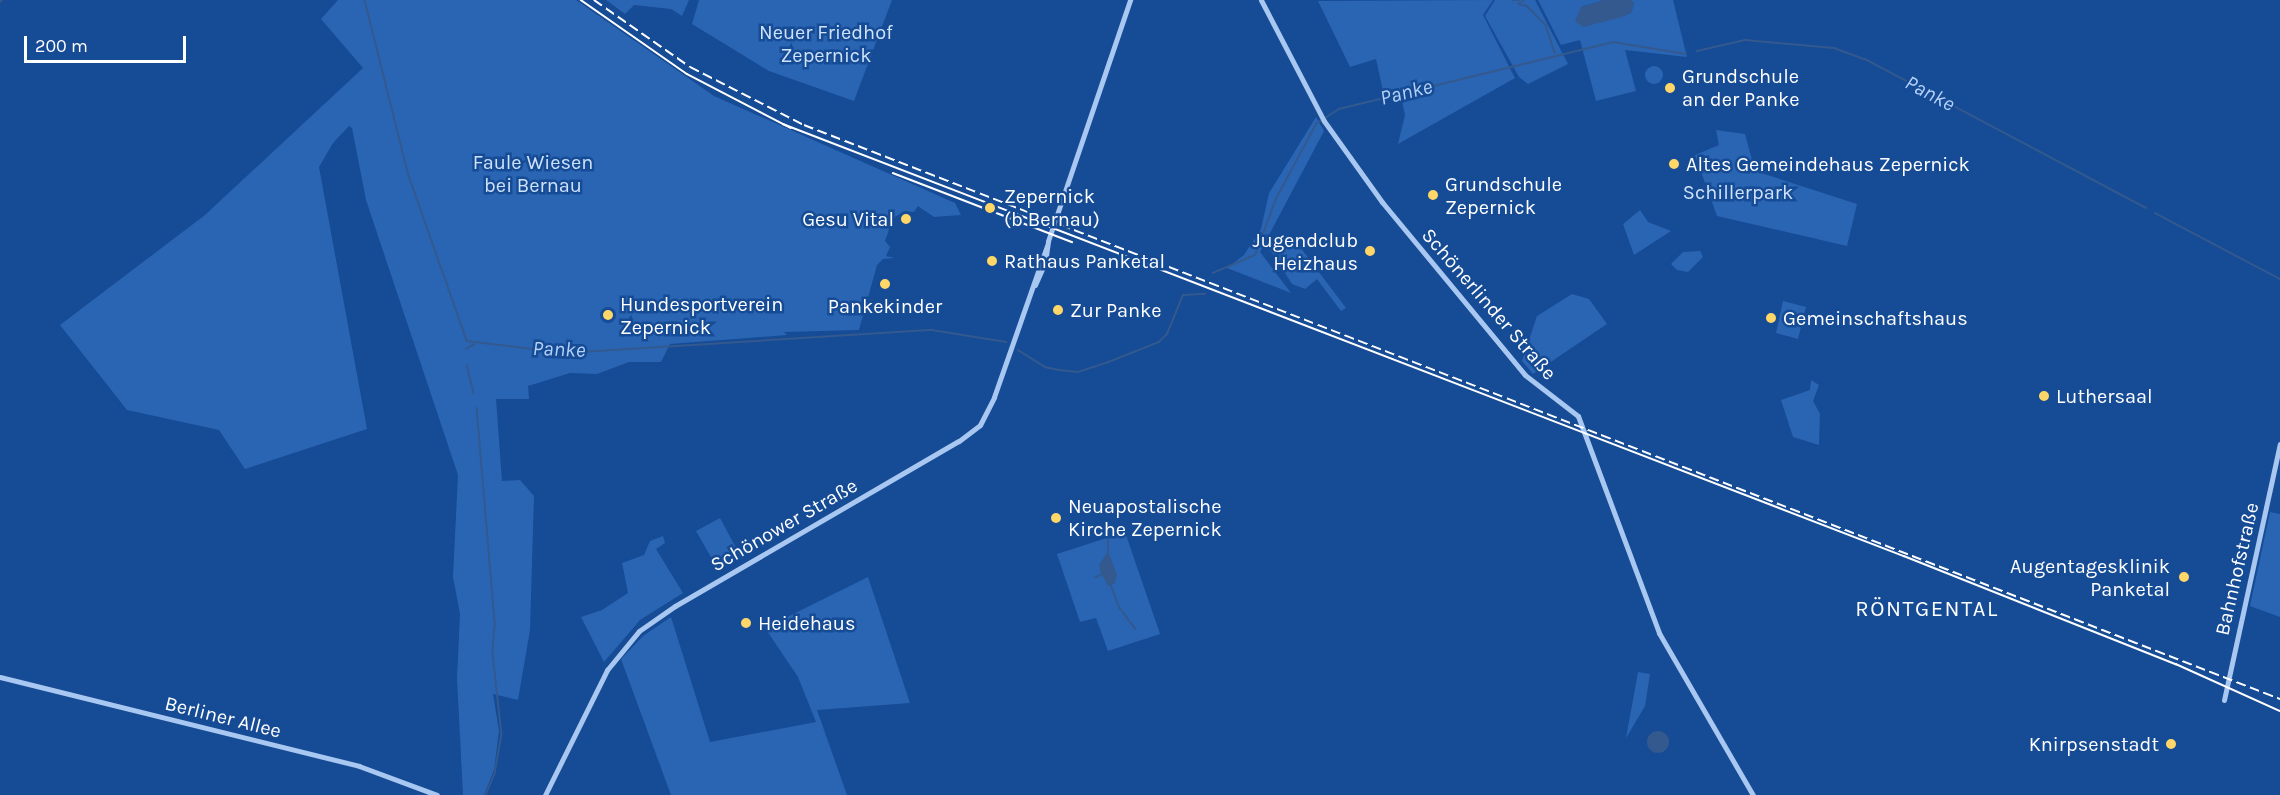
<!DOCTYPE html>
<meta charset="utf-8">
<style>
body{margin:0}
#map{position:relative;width:2280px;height:795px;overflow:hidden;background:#164b95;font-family:Karla,sans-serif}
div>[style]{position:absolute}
.green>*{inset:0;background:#2a65b4}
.round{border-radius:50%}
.water>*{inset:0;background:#33598f}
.stream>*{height:1.5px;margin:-0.75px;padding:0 0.75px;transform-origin:0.75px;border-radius:0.75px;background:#33598f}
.tertiary>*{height:5px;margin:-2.5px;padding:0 2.5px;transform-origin:2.5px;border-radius:2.5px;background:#a8c7f1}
.tram>*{height:1.5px;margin:-0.75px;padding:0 0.75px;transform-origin:0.75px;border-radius:0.75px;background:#fff}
.rail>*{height:1.5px;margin-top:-0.75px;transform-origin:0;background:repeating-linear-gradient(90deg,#fff 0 10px,transparent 0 14.5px)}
.dots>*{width:16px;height:16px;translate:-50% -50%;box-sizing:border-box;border:3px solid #164b95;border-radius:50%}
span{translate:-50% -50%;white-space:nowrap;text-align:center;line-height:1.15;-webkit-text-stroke:5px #164b95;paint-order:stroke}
.park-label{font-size:20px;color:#cfe2fc}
.poi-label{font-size:20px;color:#fff}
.left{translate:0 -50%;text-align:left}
.right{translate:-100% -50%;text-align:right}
.street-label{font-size:20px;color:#fff}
.water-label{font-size:21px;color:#b4d1f8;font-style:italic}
.quarter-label{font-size:22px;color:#fff;letter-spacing:1.5px}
.scale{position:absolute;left:24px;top:36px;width:162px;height:27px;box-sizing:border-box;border:3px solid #fff;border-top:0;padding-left:8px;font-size:18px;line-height:21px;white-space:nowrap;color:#fff;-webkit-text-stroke:4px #164b95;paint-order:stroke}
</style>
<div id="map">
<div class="green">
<i style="clip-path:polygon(338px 0,576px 0,714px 96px,955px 203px,961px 215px,934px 217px,918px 206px,914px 212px,905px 211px,893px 218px,885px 241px,890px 247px,886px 256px,895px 258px,883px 259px,877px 265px,859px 330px,784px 332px,787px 335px,670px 344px,661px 362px,629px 362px,597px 374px,570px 373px,528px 386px,529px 399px,496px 399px,502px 481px,520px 480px,534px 496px,530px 630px,518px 700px,493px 694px,499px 731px,494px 770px,484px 795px,463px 795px,457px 678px,460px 614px,453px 577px,458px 475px,366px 200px,352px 128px,349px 126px,333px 143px,319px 167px,367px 429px,245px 469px,219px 430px,127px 410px,60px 325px,205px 215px,363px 68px,321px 19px)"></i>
<i style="clip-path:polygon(606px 0,689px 0,682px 16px,671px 9px,634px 5px,625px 14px)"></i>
<i style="clip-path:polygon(699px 0,892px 0,854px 101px,769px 71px,692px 24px)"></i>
<i style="clip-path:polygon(1493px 0,1483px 15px,1515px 78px,1398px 144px,1405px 115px,1399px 88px,1383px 91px,1376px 59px,1350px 67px,1318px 1px)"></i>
<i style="clip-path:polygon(1495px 0,1535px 0,1568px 64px,1528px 84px,1519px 77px,1485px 16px)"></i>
<i style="clip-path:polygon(1538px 0,1604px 0,1581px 7px,1583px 27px,1631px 13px,1634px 3px,1630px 0,1673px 0,1687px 57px,1625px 50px,1636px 91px,1596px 101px,1580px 40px,1561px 45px)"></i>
<i class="round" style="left:1645px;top:66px;width:18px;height:18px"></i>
<i style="clip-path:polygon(1316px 117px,1324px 131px,1260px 252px,1291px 293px,1227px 268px,1244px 255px,1261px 229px,1269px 193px)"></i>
<i style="clip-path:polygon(1716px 130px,1745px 134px,1755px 171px,1857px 204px,1847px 246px,1717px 216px,1695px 155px,1719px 145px)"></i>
<i style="clip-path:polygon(1640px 210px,1648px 222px,1671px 231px,1634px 255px,1623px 224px)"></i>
<i style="clip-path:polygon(1283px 234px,1294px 239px,1346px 308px,1341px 311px,1317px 279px,1305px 289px,1292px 284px,1269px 248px,1272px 241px)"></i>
<i style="clip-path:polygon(1700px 251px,1703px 257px,1688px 272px,1677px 270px,1671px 264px,1683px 252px)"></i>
<i style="clip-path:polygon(1572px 294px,1589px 299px,1607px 324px,1533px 374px,1522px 361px,1537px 316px)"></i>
<i style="clip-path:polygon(1783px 301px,1806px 307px,1798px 339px,1776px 333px)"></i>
<i style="clip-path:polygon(1811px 380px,1819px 385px,1813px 401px,1820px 414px,1819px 445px,1793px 437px,1781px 400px,1810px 390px)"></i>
<i style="clip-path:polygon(2270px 512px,2280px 514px,2280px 617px,2250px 606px)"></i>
<i style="clip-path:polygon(720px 518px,741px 557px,719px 571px,696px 531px)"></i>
<i style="clip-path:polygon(1125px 532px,1160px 634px,1108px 651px,1096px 618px,1080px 622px,1057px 554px)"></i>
<i style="clip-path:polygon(663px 536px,665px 543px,656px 549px,683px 593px,640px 620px,604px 662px,581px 617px,602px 610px,628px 593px,622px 563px,644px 555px,650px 541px)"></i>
<i style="clip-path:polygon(868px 577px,910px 703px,817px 710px,847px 795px,671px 795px,621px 659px,643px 636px,671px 617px,710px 742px,816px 722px,798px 677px,765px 628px)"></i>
<i style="clip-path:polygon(1638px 672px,1650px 674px,1645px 706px,1626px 738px)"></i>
</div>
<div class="water">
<i style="clip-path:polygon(1630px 0,1634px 3px,1631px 13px,1622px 17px,1583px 27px,1575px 21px,1581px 7px,1604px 0)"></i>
<i style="clip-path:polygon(1108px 551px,1117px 575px,1115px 583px,1108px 586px,1102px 575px,1097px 578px,1093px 577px,1101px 574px,1099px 565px)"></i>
<i class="round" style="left:1647px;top:731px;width:22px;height:22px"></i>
</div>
<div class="stream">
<i style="left:365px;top:0;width:178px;rotate:76deg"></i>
<i style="left:408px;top:173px;width:178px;rotate:70.6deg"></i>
<i style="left:467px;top:341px;width:99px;rotate:7deg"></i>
<i style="left:565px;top:353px;width:368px;rotate:-3.6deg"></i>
<i style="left:932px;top:330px;width:75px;rotate:9.2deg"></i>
<i style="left:1513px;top:0;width:6px"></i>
<i style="left:1525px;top:0;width:7px;rotate:146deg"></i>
<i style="left:1519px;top:4px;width:8px;rotate:14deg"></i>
<i style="left:1527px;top:6px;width:27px;rotate:45deg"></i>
<i style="left:1546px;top:25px;width:29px;rotate:72deg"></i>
<i style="left:0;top:2px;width:3px;rotate:-45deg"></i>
<i style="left:1697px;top:51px;width:49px;rotate:-12.9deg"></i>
<i style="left:1745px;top:40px;width:89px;rotate:5.1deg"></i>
<i style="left:1834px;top:48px;width:33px;rotate:20deg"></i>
<i style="left:1865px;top:59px;width:318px;rotate:27.9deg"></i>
<i style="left:2155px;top:213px;width:141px;rotate:27.8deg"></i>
<i style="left:1213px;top:273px;width:46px;rotate:-23.2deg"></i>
<i style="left:1255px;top:255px;width:60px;rotate:-69.4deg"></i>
<i style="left:1276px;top:199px;width:85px;rotate:-61.9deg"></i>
<i style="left:1316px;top:124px;width:27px;rotate:-33deg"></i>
<i style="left:1339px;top:109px;width:282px;rotate:-13.7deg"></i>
<i style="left:1613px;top:42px;width:74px;rotate:9.3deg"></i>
<i style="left:466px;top:349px;width:10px;rotate:-29deg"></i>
<i style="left:1018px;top:350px;width:32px;rotate:32deg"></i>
<i style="left:1045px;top:367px;width:14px;rotate:12deg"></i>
<i style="left:1059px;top:370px;width:19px;rotate:6deg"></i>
<i style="left:1078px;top:372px;width:29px;rotate:-18deg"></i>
<i style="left:1106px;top:363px;width:57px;rotate:-21.6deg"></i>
<i style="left:1159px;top:342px;width:11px;rotate:-45deg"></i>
<i style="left:1167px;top:334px;width:42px;rotate:-67.7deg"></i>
<i style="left:1183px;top:295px;width:22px;rotate:-3deg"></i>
<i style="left:467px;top:365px;width:29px;rotate:76deg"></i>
<i style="left:477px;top:408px;width:217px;rotate:85.2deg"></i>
<i style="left:495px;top:624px;width:30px;rotate:94deg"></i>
<i style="left:493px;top:654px;width:81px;rotate:83.6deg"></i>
<i style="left:502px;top:734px;width:41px;rotate:99.9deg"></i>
<i style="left:495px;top:774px;width:23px;rotate:113deg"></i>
<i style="left:1108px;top:551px;width:11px;rotate:-90deg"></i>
<i style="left:1111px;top:585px;width:25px;rotate:69deg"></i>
<i style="left:1120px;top:608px;width:26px;rotate:53deg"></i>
</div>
<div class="tertiary">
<i style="left:1261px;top:0;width:136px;rotate:62.5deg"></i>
<i style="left:1324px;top:121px;width:100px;rotate:54.4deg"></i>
<i style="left:1382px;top:202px;width:224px;rotate:50.4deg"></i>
<i style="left:1525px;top:375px;width:67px;rotate:37.7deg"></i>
<i style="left:1578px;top:416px;width:232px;rotate:69.5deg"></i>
<i style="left:1659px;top:633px;width:187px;rotate:59.9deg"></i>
<i style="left:1035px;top:285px;width:24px;rotate:-66deg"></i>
<i style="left:1045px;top:263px;width:22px;rotate:-82deg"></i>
<i style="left:1048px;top:241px;width:255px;rotate:-71.2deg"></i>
<i style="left:0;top:677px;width:370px;rotate:13.9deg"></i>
<i style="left:359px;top:766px;width:83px;rotate:20.4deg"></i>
<i style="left:2224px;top:700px;width:262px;rotate:-77.7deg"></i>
<i style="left:545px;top:795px;width:140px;rotate:-63.6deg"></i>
<i style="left:607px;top:670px;width:50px;rotate:-50.6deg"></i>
<i style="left:639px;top:631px;width:44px;rotate:-34.8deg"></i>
<i style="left:675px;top:606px;width:328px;rotate:-30.2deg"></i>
<i style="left:959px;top:441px;width:26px;rotate:-37deg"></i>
<i style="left:980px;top:425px;width:31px;rotate:-63deg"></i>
<i style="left:994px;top:397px;width:160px;rotate:-70.7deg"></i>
</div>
<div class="tram">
<i style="left:581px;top:0;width:129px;rotate:34.9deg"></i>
<i style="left:687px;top:74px;width:117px;rotate:27.4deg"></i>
<i style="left:783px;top:124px;width:1201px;rotate:21.08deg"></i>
<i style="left:1904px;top:556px;width:293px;rotate:21.7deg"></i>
<i style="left:2176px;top:664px;width:114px;rotate:24.3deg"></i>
<i style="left:893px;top:173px;width:192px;rotate:21.1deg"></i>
</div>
<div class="rail">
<i style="left:594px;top:0;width:117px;rotate:34.9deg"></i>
<i style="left:690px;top:67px;width:128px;rotate:27deg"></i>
<i style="left:804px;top:125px;width:1584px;rotate:21.25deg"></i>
</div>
<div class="dots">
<i style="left:1670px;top:88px;background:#ffd668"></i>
<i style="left:1674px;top:164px;background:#ffd668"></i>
<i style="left:1433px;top:195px;background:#ffd668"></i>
<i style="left:990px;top:208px;background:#ffd668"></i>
<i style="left:906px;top:219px;background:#ffd668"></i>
<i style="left:1370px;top:251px;background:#ffd668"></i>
<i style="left:992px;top:261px;background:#ffd668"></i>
<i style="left:885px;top:284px;background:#ffd668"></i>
<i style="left:1058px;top:310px;background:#ffd668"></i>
<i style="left:608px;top:315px;background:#ffd668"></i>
<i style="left:1771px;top:318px;background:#ffd668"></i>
<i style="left:2044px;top:396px;background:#ffd668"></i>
<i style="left:1056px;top:518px;background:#ffd668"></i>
<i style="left:2184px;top:577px;background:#ffd668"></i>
<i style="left:746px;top:623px;background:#ffd668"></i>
<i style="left:2171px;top:744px;background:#ffd668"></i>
</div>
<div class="park-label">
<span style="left:826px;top:44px">Neuer Friedhof<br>Zepernick</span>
<span style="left:533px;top:174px">Faule Wiesen<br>bei Bernau</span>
<span style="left:1738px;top:192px">Schillerpark</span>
</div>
<div class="poi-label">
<span class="left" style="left:1682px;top:88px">Grundschule<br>an der Panke</span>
<span class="left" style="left:1686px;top:164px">Altes Gemeindehaus Zepernick</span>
<span class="left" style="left:1445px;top:196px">Grundschule<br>Zepernick</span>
<span class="left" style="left:1004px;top:208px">Zepernick<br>(b Bernau)</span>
<span class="right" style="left:894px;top:219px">Gesu Vital</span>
<span class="right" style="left:1358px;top:252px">Jugendclub<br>Heizhaus</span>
<span class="left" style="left:1004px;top:261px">Rathaus Panketal</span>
<span class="left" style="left:620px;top:316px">Hundesportverein<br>Zepernick</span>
<span style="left:885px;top:306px">Pankekinder</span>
<span class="left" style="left:1070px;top:310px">Zur Panke</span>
<span class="left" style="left:1783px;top:318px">Gemeinschaftshaus</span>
<span class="left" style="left:2056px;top:396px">Luthersaal</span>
<span class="left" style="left:1068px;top:518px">Neuapostalische<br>Kirche Zepernick</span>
<span class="right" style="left:2170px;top:578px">Augentagesklinik<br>Panketal</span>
<span class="left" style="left:758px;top:623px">Heidehaus</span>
<span class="right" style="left:2159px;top:744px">Knirpsenstadt</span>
</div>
<div class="street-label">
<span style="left:1489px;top:304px;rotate:49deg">Schönerlinder Straße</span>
<span style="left:784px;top:525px;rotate:-30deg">Schönower Straße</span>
<span style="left:2237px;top:569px;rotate:-77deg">Bahnhofstraße</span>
<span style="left:223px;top:717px;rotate:14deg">Berliner Allee</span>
</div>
<div class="water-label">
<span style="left:1406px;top:92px;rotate:-14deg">Panke</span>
<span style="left:1930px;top:93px;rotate:28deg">Panke</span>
<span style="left:559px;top:349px;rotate:2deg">Panke</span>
</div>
<div class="quarter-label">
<span style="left:1927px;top:610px">RÖNTGENTAL</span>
</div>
<div class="scale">200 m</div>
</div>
